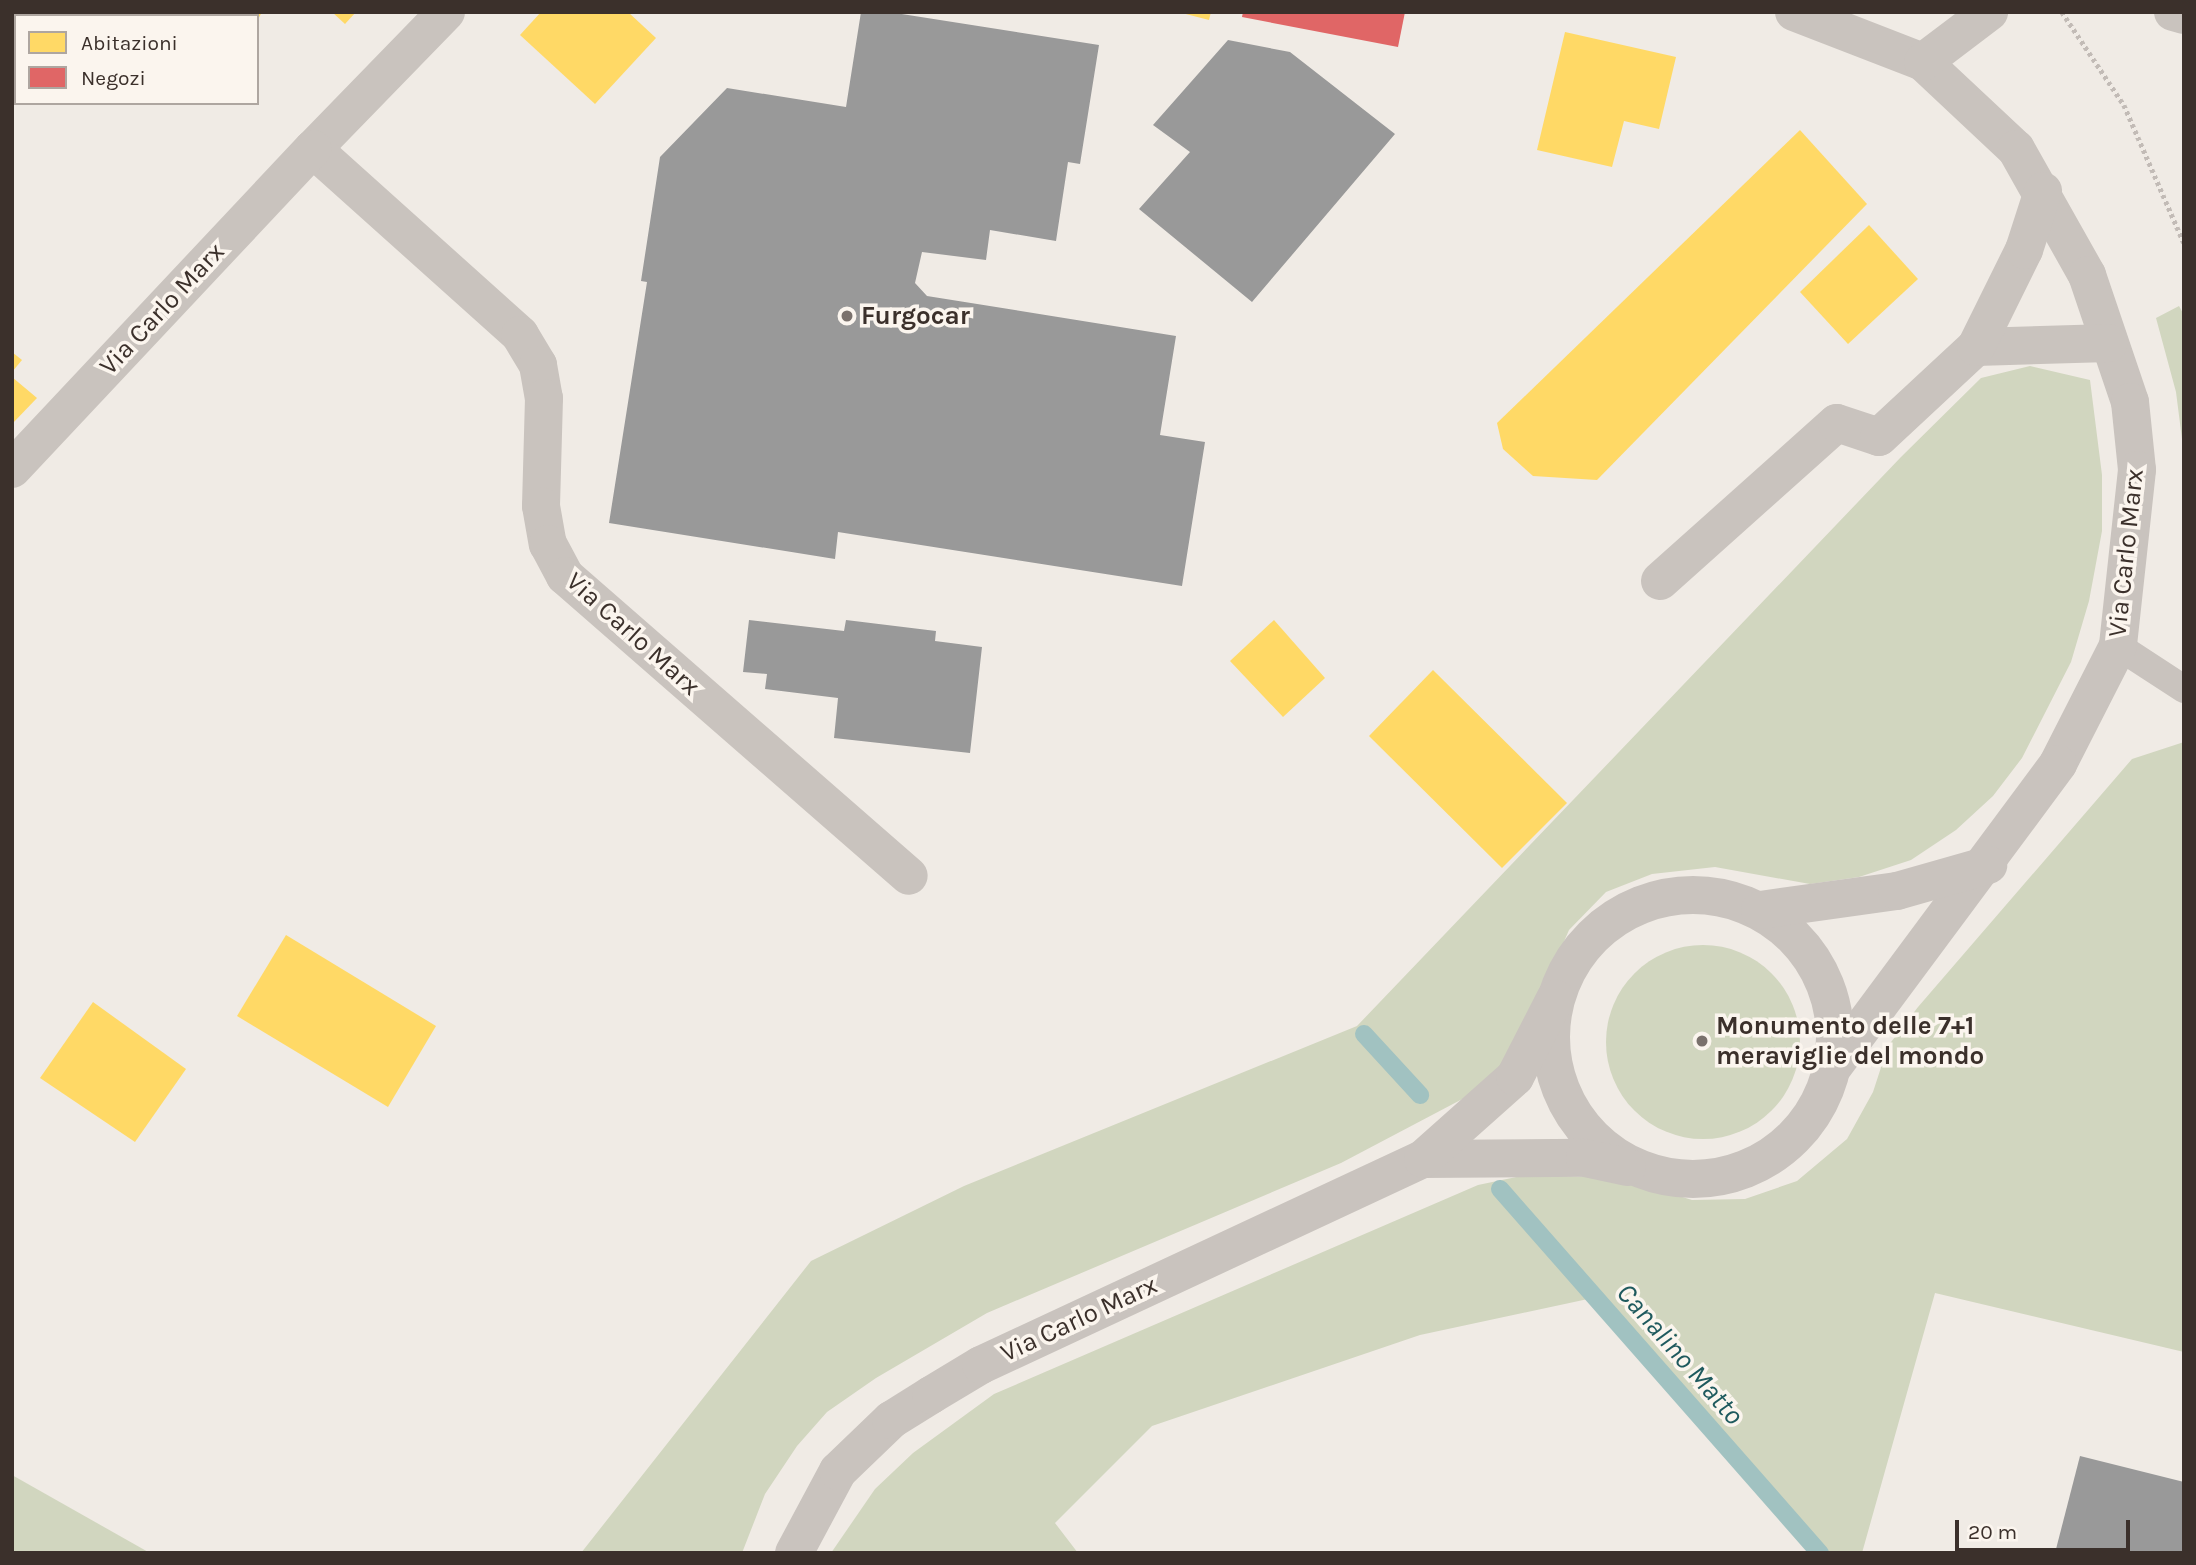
<!DOCTYPE html>
<style>
body{margin:0}
#map{position:relative;width:2196px;height:1565px;overflow:hidden;background:#f0ebe5;font-family:Karla,sans-serif}
div>[style]{position:absolute}
.green>*{inset:0;background:#d1d6bf}
.round{border-radius:50%}
.homes>*{inset:0;background:#ffd966}
.shops>*{inset:0;background:#e06666}
.industry>*{inset:0;background:#999}
.stream>*{height:18px;margin:-9px;padding:0 9px;transform-origin:9px;border-radius:9px;background:#a1c2c1}
.path>*{height:4.5px;margin-top:-2.25px;transform-origin:0;background:repeating-linear-gradient(90deg,#c2bbb6 0 3.5px,transparent 0 7px)}
.service>*{height:28px;margin:-14px;padding:0 14px;transform-origin:14px;border-radius:14px;background:#c9c3be}
.minor>*{height:38px;margin:-19px;padding:0 19px;transform-origin:19px;border-radius:19px;background:#c9c3be}
.minor>.ring{margin:-19px;padding:0;box-sizing:content-box;background:none;border:38px solid #c9c3be;border-radius:50%}
.dots>*{width:19px;height:19px;translate:-50% -50%;box-sizing:border-box;border:4px solid #fbf5ee;border-radius:50%}
span{translate:-50% -50%;white-space:nowrap;text-align:center;line-height:1.15;-webkit-text-stroke:7px #fbf5ee;paint-order:stroke}
.street-label{font-size:26px;color:#3b302b}
.poi-label{font-size:26px;color:#3b302b;font-weight:700}
.left{translate:0 -50%;text-align:left}
.water-label{font-size:28px;color:#1f5a5e;font-style:italic}
.frame{position:absolute;inset:0;border:14px solid #3b302b;pointer-events:none}
.legend{position:absolute;left:14px;top:14px;width:245px;height:91px;box-sizing:border-box;background:#fbf5ee;border:2px solid #aea6a0;margin:0;padding:9px 12px;list-style:none;font-size:21px;color:#3b302b}
.legend li{display:flex;align-items:center;gap:14px;height:35px}
.legend b{width:35px;border:2px solid #aea6a0}
.scale{position:absolute;left:1955px;top:1520px;width:175px;height:32px;box-sizing:border-box;border:4px solid #3b302b;border-top:0;padding-left:9px;font-size:21px;line-height:24px;white-space:nowrap;color:#3b302b;-webkit-text-stroke:5px #fbf5ee;paint-order:stroke}
</style>
<div id="map">
<div class="green">
<i style="clip-path:polygon(2179px 306px,2184px 315px,2184px 455px,2176px 392px,2156px 318px)"></i>
<i style="clip-path:polygon(2030px 366px,2090px 380px,2102px 475px,2102px 531px,2089px 601px,2071px 662px,2022px 758px,1993px 796px,1956px 830px,1911px 860px,1859px 877px,1810px 884px,1715px 867px,1652px 874px,1606px 892px,1569px 930px,1525px 1031px,1501px 1066px,1470px 1095px,1341px 1163px,987px 1313px,876px 1378px,827px 1412px,797px 1446px,765px 1494px,742px 1553px,581px 1553px,811px 1261px,964px 1186px,1357px 1026px,1901px 457px,1981px 378px)"></i>
<i style="clip-path:polygon(2184px 742px,2184px 1352px,1935px 1293px,1862px 1553px,1814px 1553px,1588px 1299px,1420px 1335px,1152px 1426px,1055px 1523px,1078px 1553px,831px 1553px,875px 1489px,913px 1453px,994px 1394px,1478px 1185px,1526px 1175px,1588px 1177px,1638px 1183px,1692px 1200px,1745px 1199px,1797px 1181px,1847px 1139px,1873px 1092px,1888px 1046px,1918px 1007px,2132px 759px)"></i>
<i class="round" style="left:1606px;top:945px;width:194px;height:194px"></i>
<i style="clip-path:polygon(12px 1475px,150px 1553px,12px 1553px)"></i>
</div>
<div class="homes">
<i style="clip-path:polygon(26px 12px,262px 12px,257px 21px,257px 16px,24px 16px)"></i>
<i style="clip-path:polygon(332px 12px,356px 12px,345px 24px)"></i>
<i style="clip-path:polygon(541px 12px,628px 12px,656px 38px,595px 104px,520px 35px)"></i>
<i style="clip-path:polygon(1178px 12px,1211px 12px,1209px 20px)"></i>
<i style="clip-path:polygon(1565px 32px,1676px 57px,1659px 129px,1624px 121px,1612px 167px,1537px 150px)"></i>
<i style="clip-path:polygon(1800px 130px,1867px 204px,1597px 480px,1533px 476px,1503px 449px,1497px 423px)"></i>
<i style="clip-path:polygon(1869px 225px,1918px 279px,1848px 344px,1800px 292px)"></i>
<i style="clip-path:polygon(12px 352px,22px 360px,12px 372px)"></i>
<i style="clip-path:polygon(12px 377px,37px 398px,12px 424px)"></i>
<i style="clip-path:polygon(1274px 620px,1325px 678px,1283px 717px,1230px 661px)"></i>
<i style="clip-path:polygon(1433px 670px,1567px 803px,1502px 868px,1369px 736px)"></i>
<i style="clip-path:polygon(286px 935px,436px 1026px,388px 1107px,237px 1016px)"></i>
<i style="clip-path:polygon(93px 1002px,186px 1069px,135px 1142px,40px 1078px)"></i>
</div>
<div class="shops">
<i style="clip-path:polygon(1243px 12px,1405px 12px,1398px 47px,1242px 17px)"></i>
</div>
<div class="industry">
<i style="clip-path:polygon(861px 12px,889px 12px,1099px 45px,1080px 164px,1068px 162px,1056px 241px,990px 230px,986px 260px,922px 252px,915px 283px,927px 296px,1176px 336px,1160px 435px,1205px 442px,1182px 586px,838px 532px,835px 559px,609px 523px,647px 282px,641px 281px,660px 157px,727px 88px,846px 107px)"></i>
<i style="clip-path:polygon(1228px 40px,1290px 52px,1395px 134px,1252px 302px,1139px 209px,1190px 152px,1153px 125px)"></i>
<i style="clip-path:polygon(749px 620px,844px 631px,846px 620px,936px 631px,935px 641px,982px 647px,970px 753px,834px 738px,838px 698px,765px 689px,767px 674px,743px 672px)"></i>
<i style="clip-path:polygon(2080px 1456px,2184px 1482px,2184px 1553px,2055px 1553px)"></i>
</div>
<div class="stream">
<i style="left:1364px;top:1034px;width:83px;rotate:47.4deg"></i>
<i style="left:1500px;top:1189px;width:485px;rotate:48.7deg"></i>
</div>
<div class="path">
<i style="left:2062px;top:12px;width:112px;rotate:56.3deg"></i>
<i style="left:2124px;top:105px;width:150px;rotate:66.5deg"></i>
</div>
<div class="service">
<i style="left:2118px;top:646px;width:79px;rotate:33.1deg"></i>
</div>
<div class="minor">
<i style="left:446px;top:12px;width:191px;rotate:134.2deg"></i>
<i style="left:313px;top:149px;width:278px;rotate:41.9deg"></i>
<i style="left:520px;top:335px;width:35px;rotate:59deg"></i>
<i style="left:538px;top:365px;width:34px;rotate:80deg"></i>
<i style="left:544px;top:398px;width:108px;rotate:91.6deg"></i>
<i style="left:541px;top:506px;width:39px;rotate:80deg"></i>
<i style="left:548px;top:544px;width:36px;rotate:62deg"></i>
<i style="left:565px;top:576px;width:456px;rotate:41.1deg"></i>
<i style="left:1794px;top:12px;width:138px;rotate:21.2deg"></i>
<i style="left:1923px;top:62px;width:127px;rotate:43.1deg"></i>
<i style="left:2016px;top:149px;width:145px;rotate:60.6deg"></i>
<i style="left:2087px;top:275px;width:134px;rotate:71.3deg"></i>
<i style="left:2130px;top:402px;width:68px;rotate:84.1deg"></i>
<i style="left:2137px;top:470px;width:177px;rotate:96.2deg"></i>
<i style="left:2118px;top:646px;width:132px;rotate:117deg"></i>
<i style="left:2058px;top:764px;width:379px;rotate:126.6deg"></i>
<i style="left:2173px;top:12px;width:11px;rotate:15deg"></i>
<i style="left:1923px;top:62px;width:83px;rotate:-37.1deg"></i>
<i style="left:1976px;top:347px;width:133px;rotate:-1.7deg"></i>
<i style="left:12px;top:469px;width:439px;rotate:-46.8deg"></i>
<i style="left:1660px;top:581px;width:237px;rotate:-41.8deg"></i>
<i style="left:1837px;top:423px;width:44px;rotate:18.4deg"></i>
<i style="left:1879px;top:437px;width:132px;rotate:-42.9deg"></i>
<i style="left:1976px;top:347px;width:108px;rotate:-63.7deg"></i>
<i style="left:2024px;top:250px;width:62px;rotate:-72.1deg"></i>
<i class="ring" style="left:1551px;top:895px;width:246px;height:246px"></i>
<i style="left:1760px;top:910px;width:138px;rotate:-7.9deg"></i>
<i style="left:1897px;top:891px;width:95px;rotate:-15.9deg"></i>
<i style="left:1423px;top:1159px;width:162px;rotate:-0.4deg"></i>
<i style="left:1585px;top:1158px;width:43px;rotate:12.1deg"></i>
<i style="left:794px;top:1553px;width:93px;rotate:-61.8deg"></i>
<i style="left:838px;top:1471px;width:74px;rotate:-43.9deg"></i>
<i style="left:891px;top:1420px;width:47px;rotate:-32deg"></i>
<i style="left:931px;top:1395px;width:58px;rotate:-31deg"></i>
<i style="left:981px;top:1365px;width:488px;rotate:-25deg"></i>
<i style="left:1423px;top:1159px;width:123px;rotate:-41.7deg"></i>
<i style="left:1515px;top:1077px;width:88px;rotate:-62.9deg"></i>
</div>
<div class="dots">
<i style="left:847px;top:316px;background:#7a716c"></i>
<i style="left:1702px;top:1041px;background:#7a716c"></i>
</div>
<div class="street-label">
<span style="left:162px;top:309px;rotate:-47deg">Via Carlo Marx</span>
<span style="left:2126px;top:553px;rotate:-84deg">Via Carlo Marx</span>
<span style="left:633px;top:634px;rotate:42deg">Via Carlo Marx</span>
<span style="left:1079px;top:1319px;rotate:-25deg">Via Carlo Marx</span>
</div>
<div class="poi-label">
<span class="left" style="left:861px;top:316px">Furgocar</span>
<span class="left" style="left:1716px;top:1041px">Monumento delle 7+1<br>meraviglie del mondo</span>
</div>
<div class="water-label">
<span style="left:1680px;top:1354px;rotate:49deg">Canalino Matto</span>
</div>
<div class="frame"></div>
<ul class="legend">
<li><b style="height:19px;background:#ffd966"></b>Abitazioni</li>
<li><b style="height:19px;background:#e06666"></b>Negozi</li>
</ul>
<div class="scale">20 m</div>
</div>
